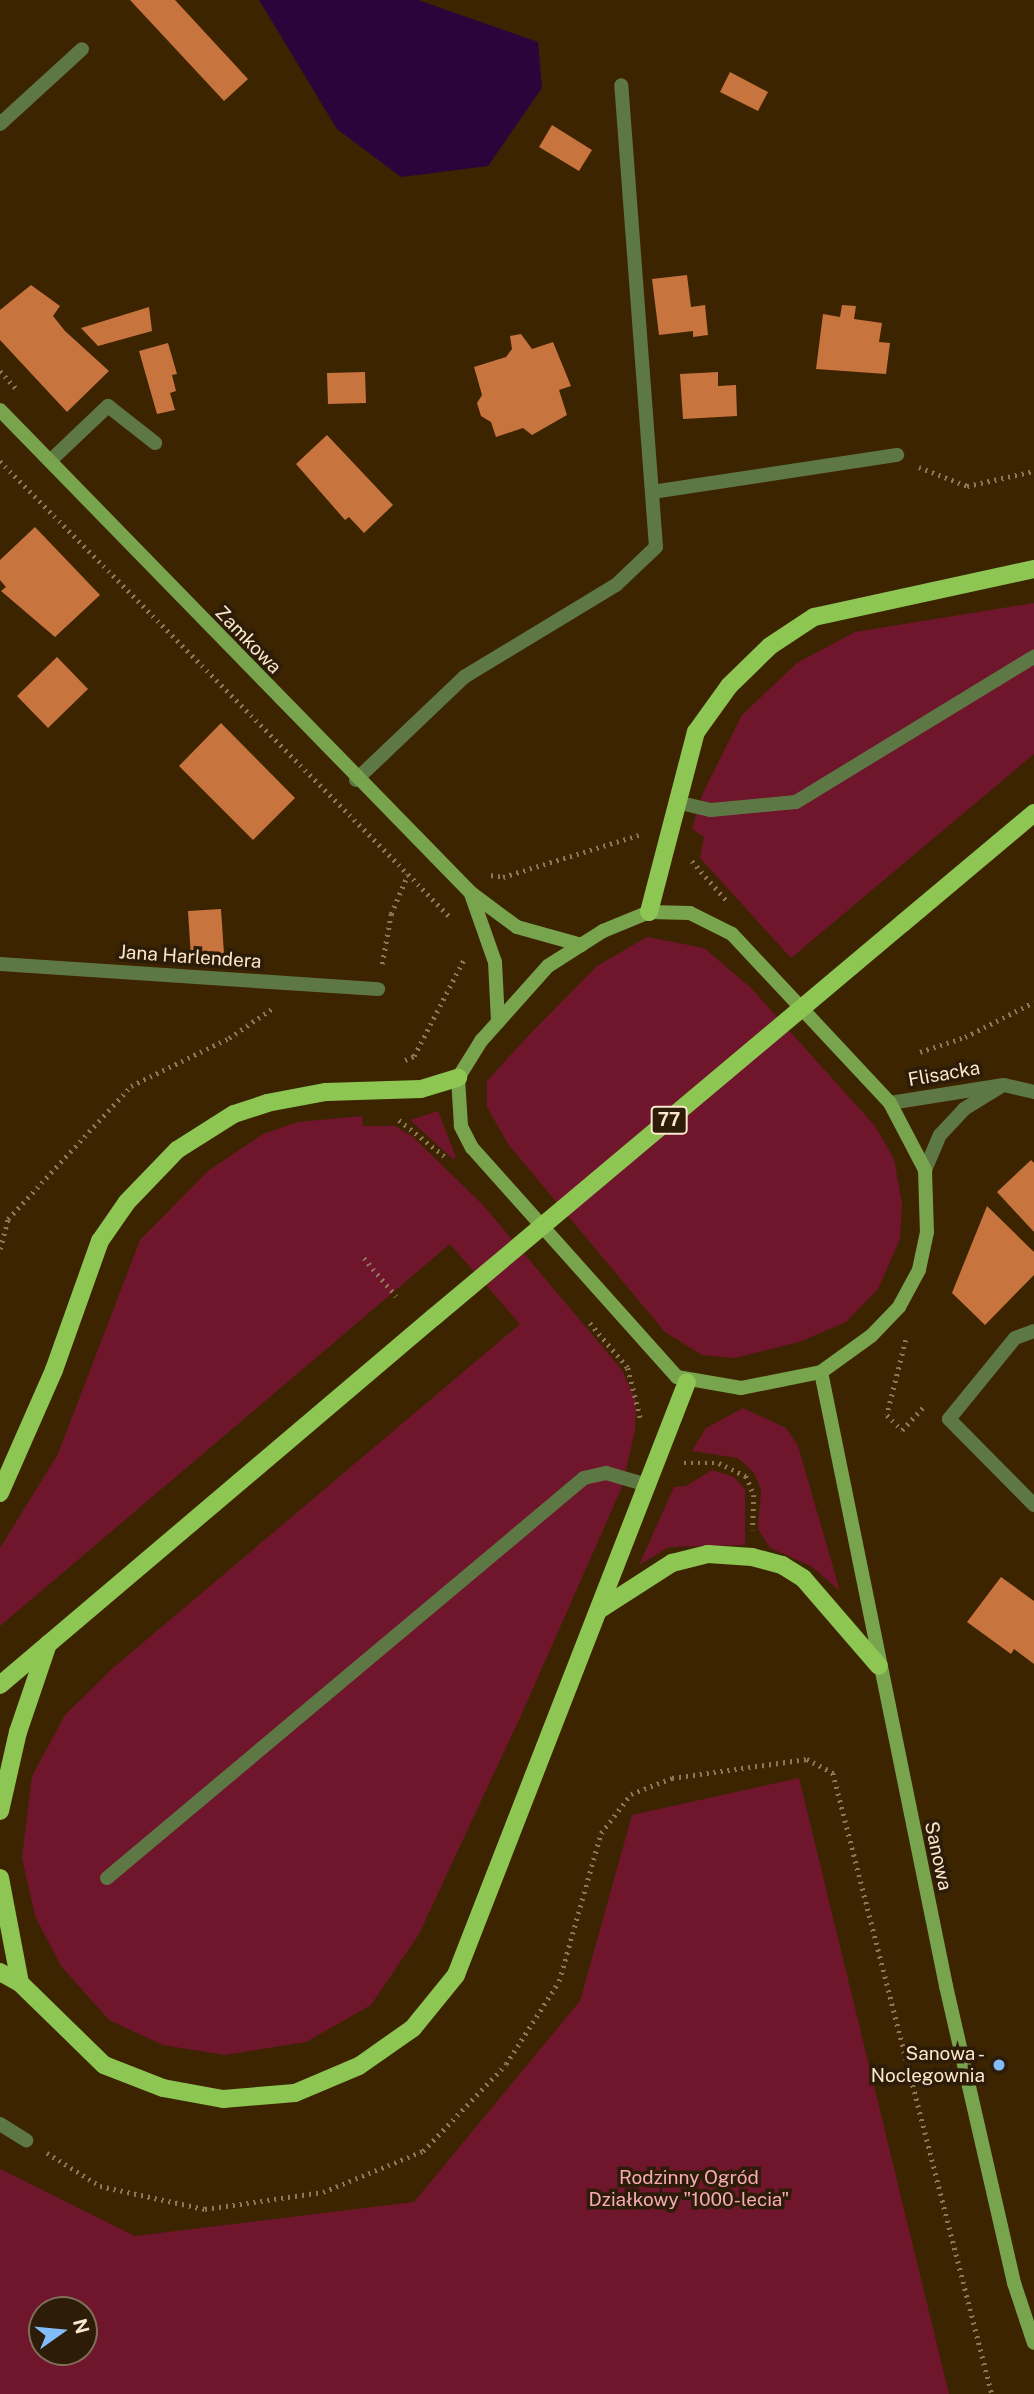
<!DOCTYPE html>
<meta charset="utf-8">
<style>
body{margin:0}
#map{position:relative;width:1034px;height:2394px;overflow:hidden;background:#3d2400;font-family:"Public Sans",sans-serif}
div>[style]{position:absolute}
.green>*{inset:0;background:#6f162d}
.water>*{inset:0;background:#29053c}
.building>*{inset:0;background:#c7743f}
.path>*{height:4.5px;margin-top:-2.25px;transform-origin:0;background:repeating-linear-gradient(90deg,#8e7657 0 2px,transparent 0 7px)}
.service>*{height:14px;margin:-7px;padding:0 7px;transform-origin:7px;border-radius:7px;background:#5d7844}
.minor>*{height:14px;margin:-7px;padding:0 7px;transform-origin:7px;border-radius:7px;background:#5d7844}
.secondary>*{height:14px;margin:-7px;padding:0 7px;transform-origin:7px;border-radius:7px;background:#79a44e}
.primary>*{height:18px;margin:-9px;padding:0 9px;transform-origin:9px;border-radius:9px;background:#8ec654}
.primary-bridge>*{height:18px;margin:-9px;padding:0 9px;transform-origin:9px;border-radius:9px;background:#8ec654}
.dots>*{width:19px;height:19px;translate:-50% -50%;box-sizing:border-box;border:4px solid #2d1d08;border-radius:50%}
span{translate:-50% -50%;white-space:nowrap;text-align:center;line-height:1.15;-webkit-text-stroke:7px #2d1d08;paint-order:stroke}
.shield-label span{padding:2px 5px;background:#2d1d08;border:2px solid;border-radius:5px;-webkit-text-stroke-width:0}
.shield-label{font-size:18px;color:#fde7ce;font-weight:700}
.street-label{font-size:19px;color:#fde7ce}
.poi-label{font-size:19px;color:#fde7ce}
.right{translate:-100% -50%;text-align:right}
.park-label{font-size:19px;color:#f8aab4}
.north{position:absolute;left:28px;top:2296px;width:70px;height:70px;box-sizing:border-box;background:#2d1d08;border:2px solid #806e57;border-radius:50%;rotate:75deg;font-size:19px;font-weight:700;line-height:28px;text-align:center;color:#fde7ce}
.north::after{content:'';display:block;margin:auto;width:24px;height:32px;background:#82bcfa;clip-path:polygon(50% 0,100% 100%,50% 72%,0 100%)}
</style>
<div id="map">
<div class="green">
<i style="clip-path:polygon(1034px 603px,1034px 754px,791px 958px,700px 858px,704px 837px,692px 829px,702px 795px,742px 715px,797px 663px,855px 632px)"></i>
<i style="clip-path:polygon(647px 937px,704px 948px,750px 987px,875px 1126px,894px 1159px,902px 1204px,900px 1239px,878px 1289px,846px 1322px,799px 1342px,735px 1358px,702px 1355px,665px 1332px,508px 1144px,487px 1107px,487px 1081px,529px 1035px,597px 966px)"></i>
<i style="clip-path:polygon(438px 1111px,456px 1157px,453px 1159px,410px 1120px)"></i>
<i style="clip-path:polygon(362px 1116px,363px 1126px,395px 1126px,413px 1137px,483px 1205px,622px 1370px,636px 1401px,635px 1431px,622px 1487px,523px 1711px,419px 1934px,371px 2005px,306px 2042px,225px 2055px,163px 2045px,109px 2020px,61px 1966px,35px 1916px,22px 1858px,32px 1776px,65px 1715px,113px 1668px,520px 1324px,450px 1244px,0 1626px,0 1548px,58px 1454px,140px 1240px,208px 1171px,263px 1134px,298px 1122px)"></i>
<i style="clip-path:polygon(743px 1408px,786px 1428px,798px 1446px,840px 1591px,811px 1566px,770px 1548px,758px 1529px,761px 1490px,754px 1473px,738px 1458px,692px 1451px,706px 1428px)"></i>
<i style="clip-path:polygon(712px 1470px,734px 1477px,745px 1489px,745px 1545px,669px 1547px,639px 1565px,674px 1487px,686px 1486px)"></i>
<i style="clip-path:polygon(evenodd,799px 1778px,949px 2394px,0 2394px,0 2169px,135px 2236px,414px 2202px,580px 2001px,632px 1815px,799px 1778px,42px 2310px,84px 2310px,84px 2352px,42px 2352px,42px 2310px)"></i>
</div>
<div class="water">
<i style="clip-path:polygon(259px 0,418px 0,538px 42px,542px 88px,488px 166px,401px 177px,337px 129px)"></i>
</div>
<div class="building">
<i style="clip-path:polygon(130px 0,175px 0,248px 79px,224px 101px)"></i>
<i style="clip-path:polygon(730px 72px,768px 92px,758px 111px,720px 92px)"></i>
<i style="clip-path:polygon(552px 125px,592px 150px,579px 171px,539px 147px)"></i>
<i style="clip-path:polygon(687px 275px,691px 307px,705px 305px,708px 335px,693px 337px,693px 331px,659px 335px,652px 279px)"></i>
<i style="clip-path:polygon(31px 285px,60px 306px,53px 316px,65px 331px,109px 371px,67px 412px,0 340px,0 310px)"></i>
<i style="clip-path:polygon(842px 305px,856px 306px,854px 319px,882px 323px,879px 342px,890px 343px,886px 374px,816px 369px,823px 314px,840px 317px)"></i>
<i style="clip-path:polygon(149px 307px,152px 331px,98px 346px,81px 328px)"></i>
<i style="clip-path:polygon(521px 334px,532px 349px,553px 342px,571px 386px,559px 390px,567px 415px,532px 435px,523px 428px,496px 437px,491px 422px,481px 416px,477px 403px,482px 395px,474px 367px,506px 357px,512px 349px,510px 336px)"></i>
<i style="clip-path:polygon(168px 343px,177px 374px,172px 375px,176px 391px,170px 393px,175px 410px,157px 414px,139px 351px)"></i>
<i style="clip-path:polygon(365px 372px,366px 403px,328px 404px,327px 373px)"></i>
<i style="clip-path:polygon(718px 372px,718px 386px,736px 385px,737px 416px,683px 419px,680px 374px)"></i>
<i style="clip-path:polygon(327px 435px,393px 505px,364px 533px,349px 517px,345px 520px,296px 464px)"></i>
<i style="clip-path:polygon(35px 527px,100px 595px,55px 637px,1px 591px,6px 587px,0 580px,0 560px)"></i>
<i style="clip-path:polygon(57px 657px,88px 689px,48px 728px,17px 696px)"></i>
<i style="clip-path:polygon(221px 723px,295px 798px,253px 840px,179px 766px)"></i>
<i style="clip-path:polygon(221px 909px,224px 954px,191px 957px,188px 911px)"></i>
<i style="clip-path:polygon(1031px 1160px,1034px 1163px,1034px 1232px,997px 1192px)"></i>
<i style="clip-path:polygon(987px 1206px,1034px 1252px,1034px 1275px,985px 1325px,952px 1293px)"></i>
<i style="clip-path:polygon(1001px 1577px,1034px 1601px,1034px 1664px,1014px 1649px,1011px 1654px,967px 1622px)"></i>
</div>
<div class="path">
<i style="left:0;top:371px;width:23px;rotate:47deg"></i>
<i style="left:0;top:461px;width:581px;rotate:45.35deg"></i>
<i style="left:919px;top:467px;width:52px;rotate:21.6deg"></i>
<i style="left:967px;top:486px;width:69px;rotate:-12.6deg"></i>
<i style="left:692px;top:861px;width:53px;rotate:48.8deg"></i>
<i style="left:491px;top:875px;width:12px;rotate:9deg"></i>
<i style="left:503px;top:877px;width:145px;rotate:-17.2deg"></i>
<i style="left:382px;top:964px;width:51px;rotate:-79.8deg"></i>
<i style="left:391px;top:914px;width:43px;rotate:-67deg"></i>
<i style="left:408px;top:874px;width:62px;rotate:45.7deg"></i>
<i style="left:920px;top:1052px;width:47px;rotate:-18.4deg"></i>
<i style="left:965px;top:1037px;width:77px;rotate:-26.9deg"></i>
<i style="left:405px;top:1060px;width:10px;rotate:-24deg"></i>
<i style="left:414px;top:1056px;width:111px;rotate:-62.7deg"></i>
<i style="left:399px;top:1120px;width:61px;rotate:38.4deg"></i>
<i style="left:0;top:1249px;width:31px;rotate:-75deg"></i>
<i style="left:8px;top:1219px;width:181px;rotate:-47.2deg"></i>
<i style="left:131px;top:1086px;width:109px;rotate:-26.1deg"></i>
<i style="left:229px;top:1038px;width:53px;rotate:-34.3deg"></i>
<i style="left:364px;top:1258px;width:50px;rotate:49.9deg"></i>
<i style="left:590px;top:1323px;width:59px;rotate:49.8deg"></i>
<i style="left:628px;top:1368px;width:54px;rotate:76deg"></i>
<i style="left:906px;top:1340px;width:77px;rotate:104.2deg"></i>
<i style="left:887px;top:1415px;width:21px;rotate:45deg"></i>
<i style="left:902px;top:1430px;width:35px;rotate:-47deg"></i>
<i style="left:684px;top:1463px;width:35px"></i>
<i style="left:719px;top:1463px;width:30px;rotate:26deg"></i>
<i style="left:746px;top:1476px;width:21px;rotate:67deg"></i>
<i style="left:754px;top:1495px;width:35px;rotate:92deg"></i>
<i style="left:47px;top:2153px;width:62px;rotate:31.9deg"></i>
<i style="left:100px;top:2186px;width:107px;rotate:12.4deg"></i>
<i style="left:205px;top:2209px;width:119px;rotate:-8.2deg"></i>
<i style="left:323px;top:2192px;width:108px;rotate:-22.3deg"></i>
<i style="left:423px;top:2151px;width:120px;rotate:-46.3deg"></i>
<i style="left:506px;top:2064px;width:98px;rotate:-57.4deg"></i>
<i style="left:559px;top:1981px;width:154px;rotate:-74.2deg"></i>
<i style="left:601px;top:1833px;width:49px;rotate:-52.4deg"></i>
<i style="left:631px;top:1794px;width:44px;rotate:-21.3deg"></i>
<i style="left:672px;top:1778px;width:136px;rotate:-8deg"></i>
<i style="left:807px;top:1759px;width:30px;rotate:28deg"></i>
<i style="left:833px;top:1773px;width:641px;rotate:75.64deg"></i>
</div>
<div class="service">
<i style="left:0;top:124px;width:111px;rotate:-42.4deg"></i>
<i style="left:50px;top:461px;width:80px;rotate:-43.5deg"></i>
<i style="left:108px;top:406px;width:60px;rotate:38.2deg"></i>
<i style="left:652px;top:492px;width:248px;rotate:-8.6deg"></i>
<i style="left:356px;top:780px;width:149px;rotate:-43.6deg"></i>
<i style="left:464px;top:677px;width:178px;rotate:-31.2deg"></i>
<i style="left:616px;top:585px;width:55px;rotate:-43.5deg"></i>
<i style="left:656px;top:547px;width:463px;rotate:-94.3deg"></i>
<i style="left:676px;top:802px;width:36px;rotate:13deg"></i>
<i style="left:711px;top:810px;width:85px;rotate:-5.4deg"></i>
<i style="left:796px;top:802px;width:279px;rotate:-31.4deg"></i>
<i style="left:949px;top:1419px;width:104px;rotate:-50.8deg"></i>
<i style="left:1015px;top:1338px;width:20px;rotate:-20deg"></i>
<i style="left:107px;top:1878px;width:623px;rotate:-39.98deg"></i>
<i style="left:584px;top:1478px;width:23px;rotate:-13deg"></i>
<i style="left:606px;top:1473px;width:43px;rotate:16.3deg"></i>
<i style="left:0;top:2124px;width:31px;rotate:32deg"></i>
</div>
<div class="minor">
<i style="left:0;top:964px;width:379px;rotate:3.8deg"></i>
<i style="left:890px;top:1103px;width:115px;rotate:-9deg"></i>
<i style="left:1004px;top:1085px;width:31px;rotate:13deg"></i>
<i style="left:925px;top:1170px;width:38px;rotate:-67deg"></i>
<i style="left:940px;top:1135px;width:35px;rotate:-47deg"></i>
<i style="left:964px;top:1109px;width:42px;rotate:-31.4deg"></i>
<i style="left:949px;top:1419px;width:121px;rotate:45.3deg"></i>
</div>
<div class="secondary">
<i style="left:0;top:410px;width:675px;rotate:45.72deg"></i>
<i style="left:471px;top:893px;width:57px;rotate:36.5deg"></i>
<i style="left:517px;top:927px;width:67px;rotate:15.5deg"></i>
<i style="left:471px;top:894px;width:72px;rotate:70.6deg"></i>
<i style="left:495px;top:962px;width:60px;rotate:87.1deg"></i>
<i style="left:649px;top:912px;width:41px;rotate:1.4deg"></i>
<i style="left:690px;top:913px;width:47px;rotate:26.6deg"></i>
<i style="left:732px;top:934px;width:231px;rotate:46.9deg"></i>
<i style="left:890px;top:1103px;width:76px;rotate:62.4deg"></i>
<i style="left:925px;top:1170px;width:62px;rotate:88.2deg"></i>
<i style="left:927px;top:1232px;width:39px;rotate:102deg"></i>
<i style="left:919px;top:1270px;width:42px;rotate:118.4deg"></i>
<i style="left:899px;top:1307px;width:40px;rotate:134deg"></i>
<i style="left:871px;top:1336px;width:62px;rotate:144.2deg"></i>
<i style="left:821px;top:1372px;width:82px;rotate:168.7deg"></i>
<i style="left:741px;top:1388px;width:65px;rotate:-170.2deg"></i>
<i style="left:677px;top:1377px;width:307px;rotate:-131.8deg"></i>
<i style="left:472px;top:1148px;width:25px;rotate:-117deg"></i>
<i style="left:461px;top:1126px;width:48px;rotate:-93.6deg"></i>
<i style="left:458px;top:1078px;width:44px;rotate:-58.1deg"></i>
<i style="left:481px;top:1041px;width:101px;rotate:-48.2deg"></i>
<i style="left:548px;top:966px;width:65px;rotate:-32.5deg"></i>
<i style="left:603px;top:931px;width:50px;rotate:-22.4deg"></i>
<i style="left:821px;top:1372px;width:627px;rotate:78.49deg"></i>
<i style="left:946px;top:1986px;width:305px;rotate:77.1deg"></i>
<i style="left:1014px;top:2283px;width:63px;rotate:71.6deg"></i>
</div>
<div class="primary">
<i style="left:649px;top:912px;width:186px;rotate:-75.4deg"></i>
<i style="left:696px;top:732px;width:57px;rotate:-54.3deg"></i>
<i style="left:729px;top:686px;width:57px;rotate:-44.3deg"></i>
<i style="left:770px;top:646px;width:53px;rotate:-33.4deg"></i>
<i style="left:814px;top:617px;width:225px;rotate:-12.3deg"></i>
<i style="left:903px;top:923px;width:171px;rotate:-40deg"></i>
<i style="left:0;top:1493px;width:134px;rotate:-66.3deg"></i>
<i style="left:54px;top:1370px;width:137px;rotate:-70.4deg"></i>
<i style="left:100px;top:1241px;width:47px;rotate:-55.3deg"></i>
<i style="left:127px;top:1202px;width:72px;rotate:-46.1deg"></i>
<i style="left:177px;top:1150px;width:67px;rotate:-32.3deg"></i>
<i style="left:234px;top:1114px;width:35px;rotate:-18deg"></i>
<i style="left:267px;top:1103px;width:60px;rotate:-10.6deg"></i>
<i style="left:326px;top:1092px;width:95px;rotate:-1.8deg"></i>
<i style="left:421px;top:1089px;width:39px;rotate:-17deg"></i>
<i style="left:599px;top:1610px;width:87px;rotate:-32.8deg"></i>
<i style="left:672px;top:1563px;width:37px;rotate:-14deg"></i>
<i style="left:708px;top:1554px;width:44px;rotate:3.9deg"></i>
<i style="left:752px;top:1557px;width:31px;rotate:15deg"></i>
<i style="left:782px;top:1565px;width:25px;rotate:32deg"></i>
<i style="left:803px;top:1578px;width:116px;rotate:49.2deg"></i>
<i style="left:0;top:1685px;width:569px;rotate:-40.3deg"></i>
<i style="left:0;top:1811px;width:81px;rotate:-77.2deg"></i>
<i style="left:18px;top:1732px;width:93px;rotate:-71.2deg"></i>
<i style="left:0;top:1878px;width:107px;rotate:79.2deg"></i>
<i style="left:0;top:1972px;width:23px;rotate:29deg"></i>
<i style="left:20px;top:1983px;width:117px;rotate:44.3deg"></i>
<i style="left:104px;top:2065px;width:63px;rotate:21.3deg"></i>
<i style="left:163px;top:2088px;width:61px;rotate:10.4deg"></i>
<i style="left:223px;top:2099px;width:72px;rotate:-4.8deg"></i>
<i style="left:295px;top:2093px;width:69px;rotate:-22.9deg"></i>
<i style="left:359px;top:2066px;width:66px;rotate:-35.1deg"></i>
<i style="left:413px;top:2028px;width:68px;rotate:-50.9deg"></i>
<i style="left:456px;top:1975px;width:636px;rotate:-68.72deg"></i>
</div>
<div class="primary-bridge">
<i style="left:434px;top:1317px;width:613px;rotate:-40.03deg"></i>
</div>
<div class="dots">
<i style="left:999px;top:2065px;background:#82bcfa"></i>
</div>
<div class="shield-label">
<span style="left:669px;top:1120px">77</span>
</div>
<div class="street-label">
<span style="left:248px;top:640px;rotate:46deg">Zamkowa</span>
<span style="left:190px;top:957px;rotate:4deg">Jana Harlendera</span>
<span style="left:944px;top:1074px;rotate:-10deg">Flisacka</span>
<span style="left:938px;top:1856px;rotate:78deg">Sanowa</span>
</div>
<div class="poi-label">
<span class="right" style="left:985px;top:2065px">Sanowa -<br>Noclegownia</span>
</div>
<div class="park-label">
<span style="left:689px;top:2189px">Rodzinny Ogród<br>Działkowy "1000-lecia"</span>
</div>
<div class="north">N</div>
</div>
